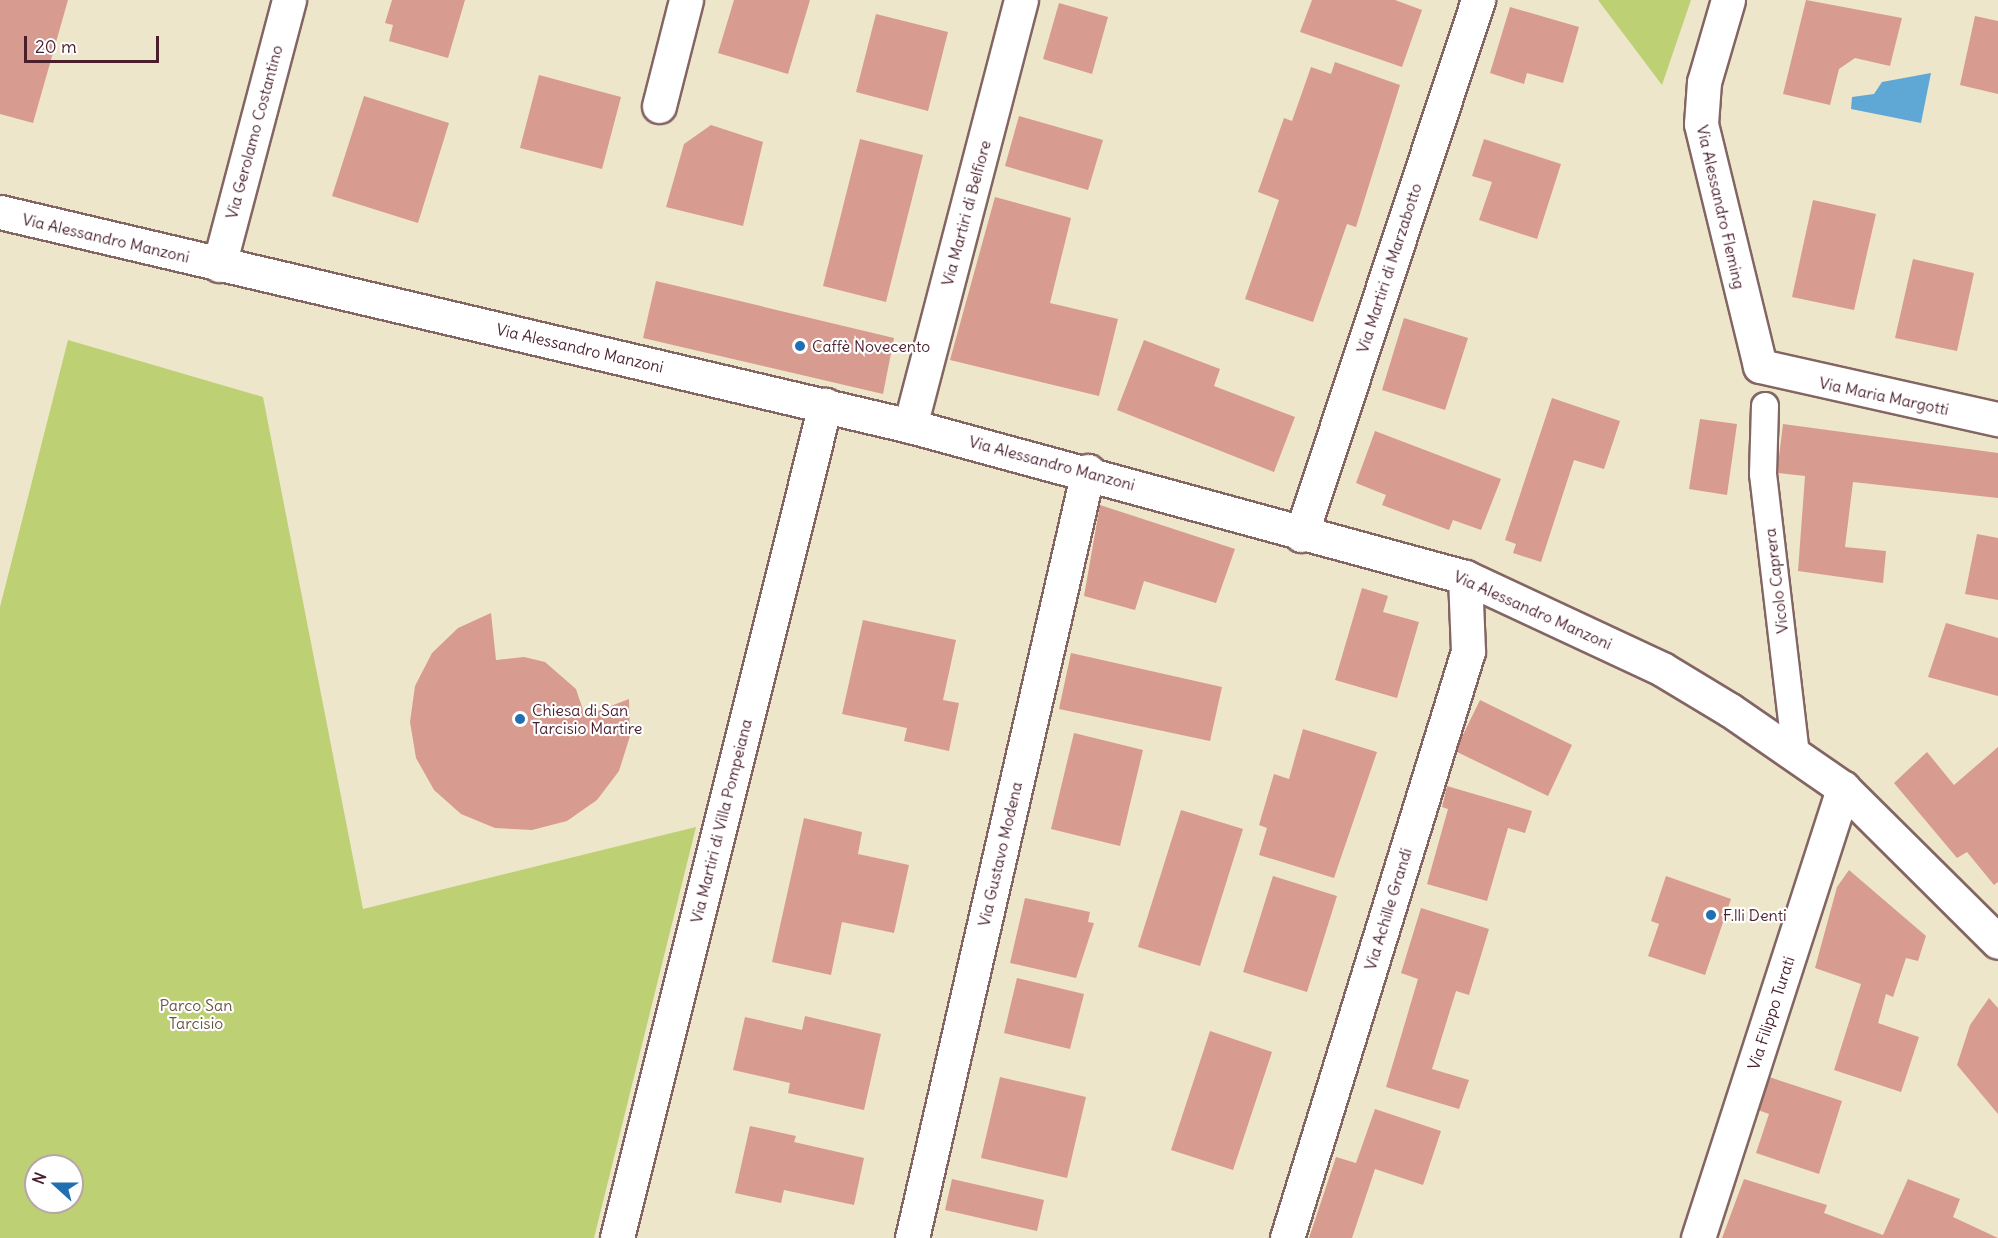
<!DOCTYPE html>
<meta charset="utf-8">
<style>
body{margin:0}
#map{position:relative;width:1998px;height:1238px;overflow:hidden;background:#eee6ca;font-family:Delius,sans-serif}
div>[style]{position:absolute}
.green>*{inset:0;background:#bdd073}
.water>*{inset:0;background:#5fa8d6}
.building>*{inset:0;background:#d89b8f}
.roads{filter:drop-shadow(2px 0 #836563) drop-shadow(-2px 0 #836563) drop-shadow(0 2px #836563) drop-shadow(0 -2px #836563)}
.service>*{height:26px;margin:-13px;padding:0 13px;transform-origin:13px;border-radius:13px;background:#fff}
.minor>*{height:33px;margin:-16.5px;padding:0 16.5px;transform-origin:16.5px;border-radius:16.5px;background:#fff}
.tertiary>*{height:33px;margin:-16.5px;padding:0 16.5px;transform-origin:16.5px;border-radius:16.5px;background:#fff}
.dots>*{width:16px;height:16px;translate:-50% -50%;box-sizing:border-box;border:3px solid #fff;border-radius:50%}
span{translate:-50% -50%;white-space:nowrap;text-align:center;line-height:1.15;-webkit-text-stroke:4.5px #fff;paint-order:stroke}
.street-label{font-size:16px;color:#4a1f2b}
.poi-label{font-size:16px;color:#4a1f2b}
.left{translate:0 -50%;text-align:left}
.park-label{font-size:16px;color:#6c5441}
.north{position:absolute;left:24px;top:1154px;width:60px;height:60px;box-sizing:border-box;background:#fff;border:2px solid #b7a5aa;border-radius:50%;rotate:291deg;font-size:16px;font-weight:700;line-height:24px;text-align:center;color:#4a1f2b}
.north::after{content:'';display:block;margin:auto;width:21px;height:27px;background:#1f6fb2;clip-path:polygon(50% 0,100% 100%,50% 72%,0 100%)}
.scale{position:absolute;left:24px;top:36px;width:135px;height:27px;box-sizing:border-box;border:3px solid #4a1f2b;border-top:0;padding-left:8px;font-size:18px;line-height:21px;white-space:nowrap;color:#4a1f2b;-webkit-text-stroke:4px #fff;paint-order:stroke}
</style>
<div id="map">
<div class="green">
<i style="clip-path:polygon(1598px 0,1691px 0,1662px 85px)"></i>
<i style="clip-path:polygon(evenodd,68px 340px,263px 397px,363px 909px,696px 827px,594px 1238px,0 1238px,0 607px,68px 340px,36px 1166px,72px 1166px,72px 1202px,36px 1202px,36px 1166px)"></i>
</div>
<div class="water">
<i style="clip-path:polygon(1931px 73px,1921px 123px,1851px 109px,1852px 97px,1874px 94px,1882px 82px)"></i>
</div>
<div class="building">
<i style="clip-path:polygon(0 0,68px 0,33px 123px,0 114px)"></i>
<i style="clip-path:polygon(392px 0,465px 0,448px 58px,389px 41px,393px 25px,385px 23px)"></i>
<i style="clip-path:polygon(734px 0,810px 0,788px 74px,718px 53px)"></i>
<i style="clip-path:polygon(1312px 0,1395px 0,1422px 10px,1402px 67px,1300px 32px)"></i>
<i style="clip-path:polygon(1806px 0,1902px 18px,1890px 66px,1855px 58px,1839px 69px,1830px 105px,1783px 94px)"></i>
<i style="clip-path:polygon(1059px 3px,1108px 17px,1092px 74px,1043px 59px)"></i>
<i style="clip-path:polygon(1510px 7px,1579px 27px,1563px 83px,1527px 73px,1524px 84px,1490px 73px)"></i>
<i style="clip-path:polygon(876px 14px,948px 32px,928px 111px,856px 92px)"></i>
<i style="clip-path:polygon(1975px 16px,1998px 21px,1998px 94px,1960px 85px)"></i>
<i style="clip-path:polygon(1335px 62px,1400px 85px,1356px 227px,1347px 224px,1313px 322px,1245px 299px,1279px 200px,1258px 192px,1284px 118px,1292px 121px,1311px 67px,1331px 74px)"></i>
<i style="clip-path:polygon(539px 75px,621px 97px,602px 169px,520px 148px)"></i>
<i style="clip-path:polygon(364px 96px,449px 123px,418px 223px,332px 196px)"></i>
<i style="clip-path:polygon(1019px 116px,1103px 140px,1088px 190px,1005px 166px)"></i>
<i style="clip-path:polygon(711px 125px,763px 142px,743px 226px,666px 207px,684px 144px)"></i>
<i style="clip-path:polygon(860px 139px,923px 155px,886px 302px,823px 286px)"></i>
<i style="clip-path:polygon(1484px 139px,1561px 164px,1537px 239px,1479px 220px,1492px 182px,1472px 176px)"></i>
<i style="clip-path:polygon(995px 197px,1071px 218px,1050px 303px,1118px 319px,1099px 396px,950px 360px)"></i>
<i style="clip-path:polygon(1813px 200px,1876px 214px,1854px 310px,1792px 297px)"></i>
<i style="clip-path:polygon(1913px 259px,1974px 273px,1957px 351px,1895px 338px)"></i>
<i style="clip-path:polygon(656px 281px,894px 338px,883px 394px,643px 338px)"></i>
<i style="clip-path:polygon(1404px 318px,1468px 338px,1445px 410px,1382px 390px)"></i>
<i style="clip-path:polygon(1144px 340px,1220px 369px,1214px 386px,1295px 417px,1274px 472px,1117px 410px)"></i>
<i style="clip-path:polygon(1552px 398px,1620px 421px,1604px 469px,1574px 460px,1541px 562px,1513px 553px,1516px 544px,1505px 540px)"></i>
<i style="clip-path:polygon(1700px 419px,1737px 424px,1727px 495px,1689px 489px)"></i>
<i style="clip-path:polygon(1783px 424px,1998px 453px,1998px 498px,1853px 482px,1845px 547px,1886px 551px,1883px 583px,1798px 571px,1805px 476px,1777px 473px)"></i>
<i style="clip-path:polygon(1375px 431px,1501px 479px,1481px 530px,1453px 520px,1449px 530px,1382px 505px,1386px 495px,1356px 483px)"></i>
<i style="clip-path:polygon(1100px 505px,1235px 549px,1216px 603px,1144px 581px,1135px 610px,1084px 596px)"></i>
<i style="clip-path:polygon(1977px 534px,1998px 538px,1998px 600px,1965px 594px)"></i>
<i style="clip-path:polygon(1362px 588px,1388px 596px,1383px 612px,1419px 622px,1397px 698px,1335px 680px)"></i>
<i style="clip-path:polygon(491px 613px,496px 660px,524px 657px,545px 662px,576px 689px,585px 716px,629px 699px,630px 736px,619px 771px,597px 800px,567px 821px,532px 830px,495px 828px,461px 814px,434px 790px,416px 758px,410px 722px,415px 686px,432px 653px,458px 628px)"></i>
<i style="clip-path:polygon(863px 620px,956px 640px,943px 700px,959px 703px,949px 751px,904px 741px,907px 728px,842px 714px)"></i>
<i style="clip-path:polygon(1946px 623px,1998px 638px,1998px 696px,1928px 677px)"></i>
<i style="clip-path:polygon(1071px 653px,1222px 687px,1210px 741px,1059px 709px)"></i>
<i style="clip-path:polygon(1480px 700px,1572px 745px,1548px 796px,1455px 751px)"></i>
<i style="clip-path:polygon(1303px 729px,1377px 752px,1334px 878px,1259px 855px,1267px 828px,1259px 825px,1274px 774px,1289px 779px)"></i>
<i style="clip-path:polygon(1074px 733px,1143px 750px,1120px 846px,1051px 829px)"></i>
<i style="clip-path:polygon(1998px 747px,1998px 882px,1994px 885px,1967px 852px,1957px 858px,1894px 783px,1927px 752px,1954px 785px)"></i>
<i style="clip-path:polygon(1447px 786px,1532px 811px,1525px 833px,1508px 828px,1487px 901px,1427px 884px,1448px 809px,1442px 807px)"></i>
<i style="clip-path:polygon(1181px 810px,1243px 829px,1200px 966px,1138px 947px)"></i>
<i style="clip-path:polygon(804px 818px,862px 832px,858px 854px,909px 865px,894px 933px,842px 922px,831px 975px,772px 962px)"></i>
<i style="clip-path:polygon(1849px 870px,1926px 936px,1918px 961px,1906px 958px,1893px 997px,1886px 994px,1878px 1023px,1919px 1037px,1901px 1092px,1834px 1070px,1861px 984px,1815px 968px,1837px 887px)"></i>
<i style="clip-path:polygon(1273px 876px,1337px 896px,1307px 992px,1243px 972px)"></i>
<i style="clip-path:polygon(1666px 876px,1731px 899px,1705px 975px,1648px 956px,1659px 924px,1651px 921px)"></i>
<i style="clip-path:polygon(1025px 898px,1090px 912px,1088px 922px,1094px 923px,1076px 978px,1010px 963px)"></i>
<i style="clip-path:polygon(1421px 908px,1489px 929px,1469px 995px,1456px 991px,1432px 1069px,1469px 1080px,1459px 1109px,1386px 1087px,1418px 979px,1401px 973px)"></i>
<i style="clip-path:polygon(1017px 978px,1084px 994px,1070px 1049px,1004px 1033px)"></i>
<i style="clip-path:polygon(1989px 998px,1998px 1008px,1998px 1114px,1957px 1065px,1970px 1025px)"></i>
<i style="clip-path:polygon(805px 1016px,881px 1034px,864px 1110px,788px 1093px,790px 1083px,733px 1070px,745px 1017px,802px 1030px)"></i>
<i style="clip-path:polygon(1210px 1031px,1272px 1052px,1233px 1170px,1171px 1150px)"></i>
<i style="clip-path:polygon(1000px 1077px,1086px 1097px,1067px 1178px,981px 1158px)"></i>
<i style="clip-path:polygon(1769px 1077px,1842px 1101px,1819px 1174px,1756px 1153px,1769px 1114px,1758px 1110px)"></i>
<i style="clip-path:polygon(1375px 1109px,1441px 1131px,1423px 1185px,1375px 1169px,1352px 1238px,1309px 1238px,1336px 1157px,1356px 1163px)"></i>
<i style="clip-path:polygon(750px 1126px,796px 1136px,794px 1142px,864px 1158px,854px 1205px,784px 1190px,781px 1203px,735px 1193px)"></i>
<i style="clip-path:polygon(952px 1179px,1044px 1200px,1037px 1231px,945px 1210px)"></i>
<i style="clip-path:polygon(1744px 1179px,1827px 1205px,1824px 1213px,1883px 1235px,1908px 1179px,1960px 1199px,1953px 1217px,1998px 1238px,1722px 1238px)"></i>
</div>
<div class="roads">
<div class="service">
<i style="left:1765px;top:406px;width:68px;rotate:91.7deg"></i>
<i style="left:1763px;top:474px;width:283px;rotate:83.3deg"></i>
</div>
<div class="minor">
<i style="left:1728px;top:0;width:85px;rotate:106.3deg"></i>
<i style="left:1704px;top:82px;width:42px;rotate:94.1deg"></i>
<i style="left:1701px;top:124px;width:249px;rotate:76.3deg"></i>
<i style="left:1760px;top:366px;width:244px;rotate:12.6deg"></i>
<i style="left:659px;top:106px;width:109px;rotate:-75.7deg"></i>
<i style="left:219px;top:265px;width:274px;rotate:-75.2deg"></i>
<i style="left:910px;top:426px;width:440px;rotate:-75.4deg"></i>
<i style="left:1301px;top:535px;width:564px;rotate:-71.69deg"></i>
<i style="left:617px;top:1238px;width:859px;rotate:-75.98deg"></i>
<i style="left:912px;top:1238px;width:787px;rotate:-77.08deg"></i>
<i style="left:1287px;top:1238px;width:614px;rotate:-72.86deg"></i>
<i style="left:1468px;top:651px;width:74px;rotate:-92.3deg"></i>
<i style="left:1698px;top:1238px;width:473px;rotate:-72.1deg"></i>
</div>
<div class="tertiary">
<i style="left:0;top:212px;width:935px;rotate:13.23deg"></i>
<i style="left:910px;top:426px;width:575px;rotate:15.22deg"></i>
<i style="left:1465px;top:577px;width:217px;rotate:25deg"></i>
<i style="left:1662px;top:669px;width:79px;rotate:31.1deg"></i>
<i style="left:1730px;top:710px;width:137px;rotate:34.6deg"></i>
<i style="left:1843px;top:788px;width:218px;rotate:44.8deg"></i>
</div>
</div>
<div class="dots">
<i style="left:800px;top:346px;background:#1f6fb2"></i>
<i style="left:520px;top:719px;background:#1f6fb2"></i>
<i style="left:1711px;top:915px;background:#1f6fb2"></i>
</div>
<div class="street-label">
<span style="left:254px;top:132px;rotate:-75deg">Via Gerolamo Costantino</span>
<span style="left:1721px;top:207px;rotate:77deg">Via Alessandro Fleming</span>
<span style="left:966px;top:213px;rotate:-75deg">Via Martiri di Belfiore</span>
<span style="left:106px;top:238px;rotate:13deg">Via Alessandro Manzoni</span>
<span style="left:1389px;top:268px;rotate:-72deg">Via Martiri di Marzabotto</span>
<span style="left:580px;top:348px;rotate:13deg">Via Alessandro Manzoni</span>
<span style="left:1884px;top:396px;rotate:12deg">Via Maria Margotti</span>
<span style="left:1052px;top:463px;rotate:15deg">Via Alessandro Manzoni</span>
<span style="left:1776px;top:581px;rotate:-97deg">Vicolo Caprera</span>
<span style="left:1533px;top:610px;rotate:24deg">Via Alessandro Manzoni</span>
<span style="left:721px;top:821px;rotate:-76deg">Via Martiri di Villa Pompeiana</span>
<span style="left:1000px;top:854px;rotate:-77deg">Via Gustavo Modena</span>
<span style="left:1388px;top:909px;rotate:-73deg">Via Achille Grandi</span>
<span style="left:1771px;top:1013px;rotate:-72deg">Via Filippo Turati</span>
</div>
<div class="poi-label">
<span class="left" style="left:812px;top:346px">Caffè Novecento</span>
<span class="left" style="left:532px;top:719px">Chiesa di San<br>Tarcisio Martire</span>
<span class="left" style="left:1723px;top:915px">F.lli Denti</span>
</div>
<div class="park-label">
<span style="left:196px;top:1014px">Parco San<br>Tarcisio</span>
</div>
<div class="north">N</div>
<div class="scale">20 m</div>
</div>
